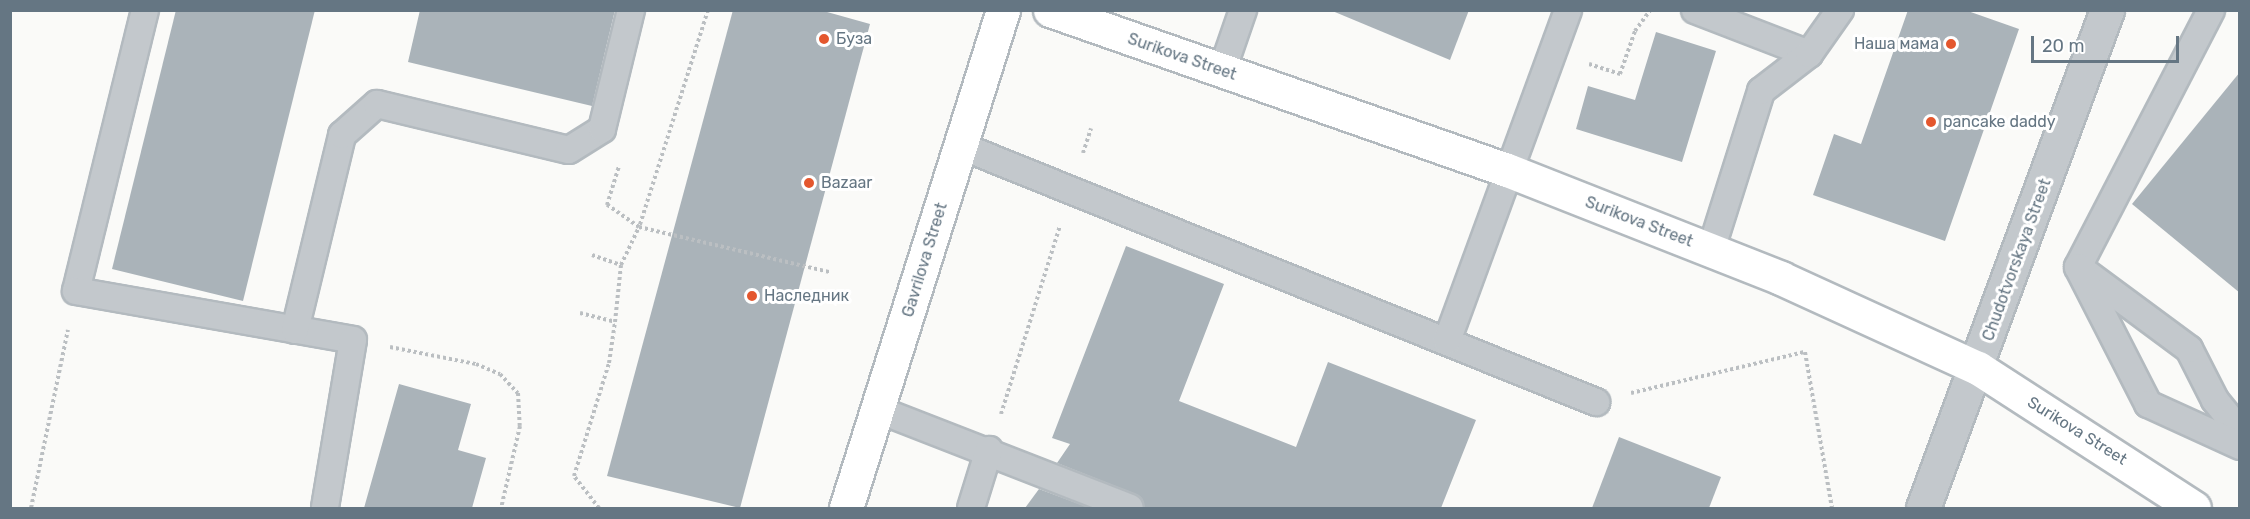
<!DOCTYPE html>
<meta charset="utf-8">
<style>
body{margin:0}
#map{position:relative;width:2250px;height:519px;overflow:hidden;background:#fafaf8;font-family:Rubik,sans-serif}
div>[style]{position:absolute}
.building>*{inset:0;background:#aab3b9}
.path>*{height:4px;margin-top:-2px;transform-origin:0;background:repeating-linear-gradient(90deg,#bbbfc2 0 3px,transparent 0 6px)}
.roads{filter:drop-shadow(2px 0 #b3babf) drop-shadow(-2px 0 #b3babf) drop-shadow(0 2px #b3babf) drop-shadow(0 -2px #b3babf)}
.lane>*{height:26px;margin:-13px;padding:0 13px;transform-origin:13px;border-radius:13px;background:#c3c8cc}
.street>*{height:33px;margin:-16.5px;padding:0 16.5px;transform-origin:16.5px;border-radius:16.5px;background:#c3c8cc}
.secondary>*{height:33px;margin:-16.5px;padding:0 16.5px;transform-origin:16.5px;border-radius:16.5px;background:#fff}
.dots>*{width:16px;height:16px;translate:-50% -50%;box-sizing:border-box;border:3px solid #fff;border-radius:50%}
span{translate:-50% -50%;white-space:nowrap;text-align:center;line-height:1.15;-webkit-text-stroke:6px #fff;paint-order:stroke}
.poi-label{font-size:16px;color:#657683}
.left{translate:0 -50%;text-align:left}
.right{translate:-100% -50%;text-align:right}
.street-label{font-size:16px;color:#657683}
.frame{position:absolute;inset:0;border:12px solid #657683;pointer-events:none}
.scale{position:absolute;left:2031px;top:36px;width:148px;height:27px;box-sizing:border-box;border:3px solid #657683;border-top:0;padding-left:8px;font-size:18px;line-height:21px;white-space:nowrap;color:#657683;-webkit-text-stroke:4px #fff;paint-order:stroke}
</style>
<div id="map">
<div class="building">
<i style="clip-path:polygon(176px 10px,315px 10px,243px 301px,112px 269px)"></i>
<i style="clip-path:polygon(420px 10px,615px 10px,592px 106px,408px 62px)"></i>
<i style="clip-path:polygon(733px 10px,820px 10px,870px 24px,740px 508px,607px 476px)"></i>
<i style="clip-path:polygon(1330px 10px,1469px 10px,1450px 60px)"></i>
<i style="clip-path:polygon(1908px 10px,1965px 10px,2019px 29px,1945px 241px,1813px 195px,1834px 134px,1861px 144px)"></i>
<i style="clip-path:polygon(1656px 32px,1716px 51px,1682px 162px,1576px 129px,1588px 86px,1635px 100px)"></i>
<i style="clip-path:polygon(2240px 72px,2240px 293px,2132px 204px)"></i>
<i style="clip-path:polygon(1126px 246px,1224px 284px,1179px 401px,1296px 447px,1328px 362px,1476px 420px,1441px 508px,1145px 508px,1135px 494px,1057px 463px,1070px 444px,1052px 438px)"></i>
<i style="clip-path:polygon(399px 384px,471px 404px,458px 450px,486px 458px,472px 508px,364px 508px)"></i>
<i style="clip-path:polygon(1619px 437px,1721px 477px,1709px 508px,1592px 508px)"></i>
<i style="clip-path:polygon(1039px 489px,1090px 508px,1025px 508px)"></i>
</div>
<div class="path">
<i style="left:708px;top:10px;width:228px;rotate:107.6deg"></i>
<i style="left:639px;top:227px;width:196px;rotate:13.3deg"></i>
<i style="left:1589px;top:64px;width:33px;rotate:18deg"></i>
<i style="left:1620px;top:74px;width:46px;rotate:-70.8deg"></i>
<i style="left:1635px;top:31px;width:26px;rotate:-54deg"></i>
<i style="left:1083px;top:153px;width:26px;rotate:-72deg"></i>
<i style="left:592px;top:255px;width:31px;rotate:19deg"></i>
<i style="left:621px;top:265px;width:42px;rotate:-64.7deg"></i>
<i style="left:639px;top:227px;width:39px;rotate:-145deg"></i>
<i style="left:607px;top:205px;width:41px;rotate:-72.9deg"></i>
<i style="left:580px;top:313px;width:36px;rotate:14deg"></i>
<i style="left:615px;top:322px;width:57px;rotate:-84deg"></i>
<i style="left:390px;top:347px;width:88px;rotate:11.2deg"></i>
<i style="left:476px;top:364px;width:26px;rotate:23deg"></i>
<i style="left:500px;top:374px;width:26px;rotate:47deg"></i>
<i style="left:518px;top:393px;width:33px;rotate:87deg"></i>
<i style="left:520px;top:426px;width:84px;rotate:103deg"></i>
<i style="left:1631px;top:393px;width:179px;rotate:-13.3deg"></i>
<i style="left:1805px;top:352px;width:158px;rotate:80.2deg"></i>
<i style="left:1001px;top:414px;width:197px;rotate:-72.6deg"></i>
<i style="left:31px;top:508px;width:182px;rotate:-78.3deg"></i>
<i style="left:599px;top:508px;width:41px;rotate:-128deg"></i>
<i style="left:574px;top:476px;width:118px;rotate:-72.8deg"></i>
<i style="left:609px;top:363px;width:41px;rotate:-81.7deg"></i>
</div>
<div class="roads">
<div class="lane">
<i style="left:145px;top:10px;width:289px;rotate:103.8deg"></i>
<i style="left:76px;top:291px;width:281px;rotate:10deg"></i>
<i style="left:353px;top:340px;width:170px;rotate:99.5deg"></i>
<i style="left:1695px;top:10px;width:122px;rotate:21.1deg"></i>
<i style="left:1222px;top:71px;width:65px;rotate:-71deg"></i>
<i style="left:961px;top:146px;width:685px;rotate:21.96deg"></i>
<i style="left:1711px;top:250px;width:167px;rotate:-72.5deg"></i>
<i style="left:1761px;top:91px;width:61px;rotate:-37.6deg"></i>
<i style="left:1809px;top:54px;width:54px;rotate:-54.8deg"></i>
<i style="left:2078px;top:267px;width:289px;rotate:-62.6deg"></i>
<i style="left:295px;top:330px;width:201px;rotate:-76.4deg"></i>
<i style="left:342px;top:135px;width:47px;rotate:-41.5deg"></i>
<i style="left:377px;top:104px;width:197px;rotate:13.5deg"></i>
<i style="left:569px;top:150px;width:39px;rotate:-32deg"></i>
<i style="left:602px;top:129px;width:122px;rotate:-76.3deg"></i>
<i style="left:1447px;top:341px;width:352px;rotate:-69.9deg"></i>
<i style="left:879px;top:410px;width:269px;rotate:21.3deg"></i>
<i style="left:2240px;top:431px;width:40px;rotate:-129deg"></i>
<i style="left:2215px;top:400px;width:57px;rotate:-117deg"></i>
<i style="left:2189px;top:349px;width:138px;rotate:-143.5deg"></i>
<i style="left:2078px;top:267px;width:154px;rotate:62.9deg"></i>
<i style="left:2148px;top:404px;width:101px;rotate:24.5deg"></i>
<i style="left:971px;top:508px;width:61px;rotate:-72.8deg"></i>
</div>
<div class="street">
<i style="left:1923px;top:508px;width:531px;rotate:-69.72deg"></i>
</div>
<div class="secondary">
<i style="left:1050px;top:10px;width:484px;rotate:19.3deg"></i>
<i style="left:1507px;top:170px;width:295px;rotate:21.5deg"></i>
<i style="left:1781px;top:278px;width:217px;rotate:24.6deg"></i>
<i style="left:1978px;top:368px;width:257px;rotate:32.9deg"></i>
<i style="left:846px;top:508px;width:522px;rotate:-72.5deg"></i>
</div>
</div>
<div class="dots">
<i style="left:824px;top:39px;background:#e4572e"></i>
<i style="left:1951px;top:44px;background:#e4572e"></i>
<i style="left:1931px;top:122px;background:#e4572e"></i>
<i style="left:809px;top:183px;background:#e4572e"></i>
<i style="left:752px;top:296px;background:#e4572e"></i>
</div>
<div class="poi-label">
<span class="left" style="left:836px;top:39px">Буза</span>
<span class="right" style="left:1939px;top:44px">Наша мама</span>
<span class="left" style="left:1943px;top:122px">pancake daddy</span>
<span class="left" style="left:821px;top:183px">Bazaar</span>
<span class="left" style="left:764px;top:296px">Наследник</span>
</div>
<div class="street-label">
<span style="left:1182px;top:57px;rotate:19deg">Surikova Street</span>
<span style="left:1639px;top:222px;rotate:21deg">Surikova Street</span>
<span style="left:925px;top:260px;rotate:-73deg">Gavrilova Street</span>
<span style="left:2017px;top:260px;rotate:-70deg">Chudotvorskaya Street</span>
<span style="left:2077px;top:431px;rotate:32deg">Surikova Street</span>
</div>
<div class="frame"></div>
<div class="scale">20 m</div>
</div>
